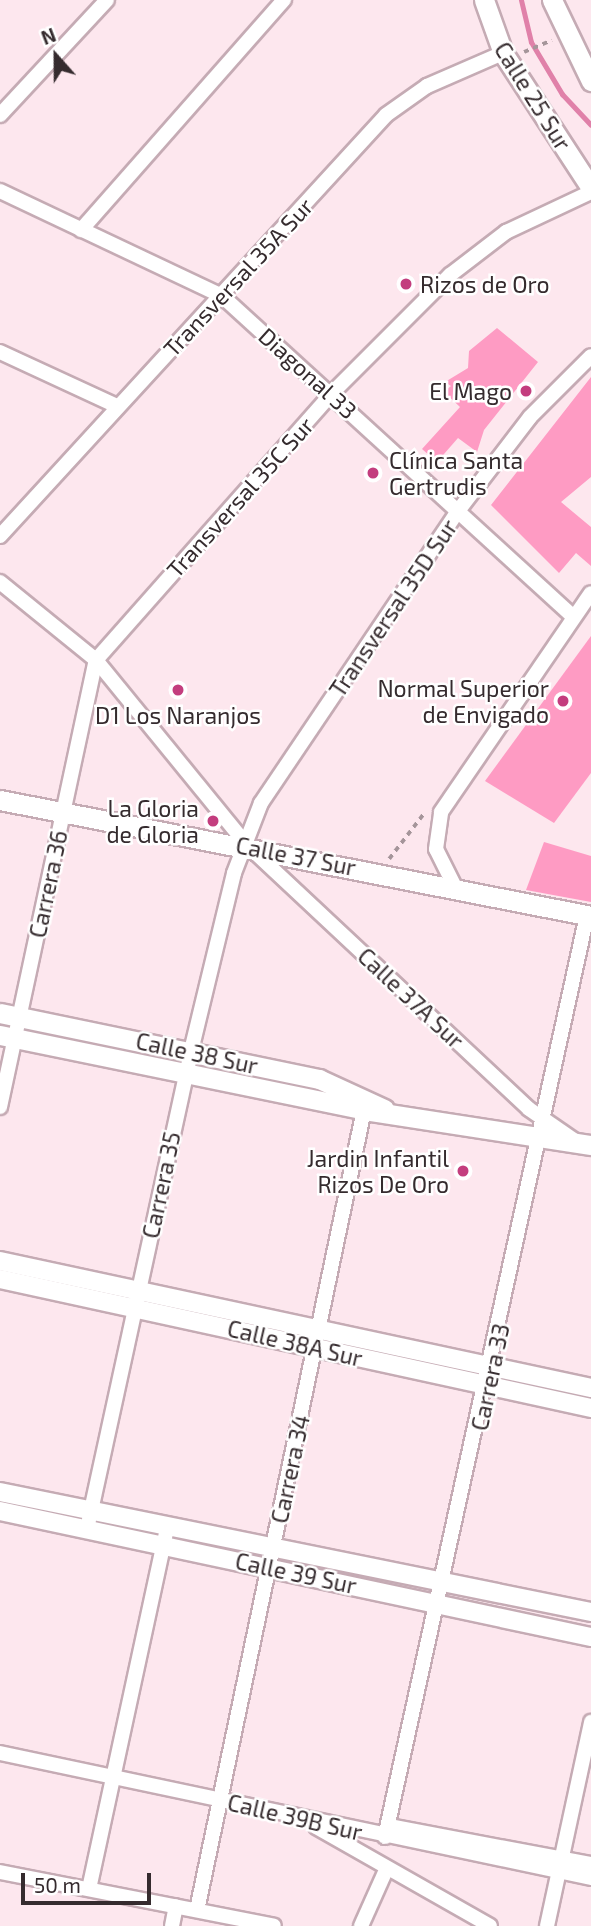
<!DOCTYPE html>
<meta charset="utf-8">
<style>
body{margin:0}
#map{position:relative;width:591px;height:1926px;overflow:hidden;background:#fde7ee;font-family:"Exo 2",sans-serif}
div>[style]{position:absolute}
.stream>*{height:5px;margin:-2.5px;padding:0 2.5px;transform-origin:2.5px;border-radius:2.5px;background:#e081a9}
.building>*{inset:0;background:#fe9bc3}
.path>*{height:3.5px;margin-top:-1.75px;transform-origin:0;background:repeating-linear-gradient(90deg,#a5959a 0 5px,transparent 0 10px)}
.roads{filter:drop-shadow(2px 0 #c5abb4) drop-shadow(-2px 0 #c5abb4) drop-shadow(0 2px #c5abb4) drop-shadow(0 -2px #c5abb4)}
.minor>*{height:14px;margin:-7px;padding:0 7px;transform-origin:7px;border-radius:7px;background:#fff}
.tertiary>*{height:18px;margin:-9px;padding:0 9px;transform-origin:9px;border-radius:9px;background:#fff}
.secondary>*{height:19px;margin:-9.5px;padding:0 9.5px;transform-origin:9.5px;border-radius:9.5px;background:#fff}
.dots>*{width:19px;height:19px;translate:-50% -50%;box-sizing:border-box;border:4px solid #fff;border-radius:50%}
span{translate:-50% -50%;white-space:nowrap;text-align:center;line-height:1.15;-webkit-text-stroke:5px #fff;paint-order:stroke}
.street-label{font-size:23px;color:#352b2e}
.poi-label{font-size:23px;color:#352b2e}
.left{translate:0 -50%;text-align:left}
.right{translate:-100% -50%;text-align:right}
.north{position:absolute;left:21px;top:21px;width:70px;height:70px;-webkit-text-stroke:5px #fff;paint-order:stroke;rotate:339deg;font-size:19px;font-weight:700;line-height:28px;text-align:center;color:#352b2e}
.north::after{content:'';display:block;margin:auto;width:24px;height:32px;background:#352b2e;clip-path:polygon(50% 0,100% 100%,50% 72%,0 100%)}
.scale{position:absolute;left:21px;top:1873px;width:130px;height:32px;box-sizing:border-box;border:4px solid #352b2e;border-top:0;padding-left:9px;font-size:21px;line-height:24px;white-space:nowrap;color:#352b2e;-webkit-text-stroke:5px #fff;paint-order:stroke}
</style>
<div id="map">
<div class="stream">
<i style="left:521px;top:0;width:43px;rotate:76.6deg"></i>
<i style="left:531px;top:42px;width:61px;rotate:59.2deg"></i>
<i style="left:562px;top:94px;width:42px;rotate:46.9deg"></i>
</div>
<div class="building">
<i style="clip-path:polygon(497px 328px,538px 362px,484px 430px,477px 452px,458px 438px,437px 462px,422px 449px,460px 407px,444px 392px,451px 386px,445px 382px,468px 368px,469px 351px)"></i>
<i style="clip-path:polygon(591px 377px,591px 477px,561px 502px,591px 527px,591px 566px,576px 553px,559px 573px,491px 505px)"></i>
<i style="clip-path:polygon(591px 636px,591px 773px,554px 823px,485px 781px)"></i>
<i style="clip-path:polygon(544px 842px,591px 856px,591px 902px,526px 890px)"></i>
</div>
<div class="path">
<i style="left:524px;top:52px;width:30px;rotate:-23deg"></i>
<i style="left:389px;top:859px;width:59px;rotate:-52.5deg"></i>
</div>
<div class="roads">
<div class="minor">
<i style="left:0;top:115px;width:157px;rotate:-47.1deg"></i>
<i style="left:0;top:191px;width:246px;rotate:25.3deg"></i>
<i style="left:222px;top:296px;width:475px;rotate:42.4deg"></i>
<i style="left:81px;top:230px;width:307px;rotate:-48.6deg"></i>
<i style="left:0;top:352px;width:129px;rotate:24.8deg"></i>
<i style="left:0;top:536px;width:571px;rotate:-47.48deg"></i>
<i style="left:386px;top:115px;width:50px;rotate:-35.3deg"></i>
<i style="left:427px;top:86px;width:83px;rotate:-23.5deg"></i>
<i style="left:0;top:582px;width:124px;rotate:39.1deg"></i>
<i style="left:96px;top:660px;width:239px;rotate:50.8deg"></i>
<i style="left:247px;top:845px;width:386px;rotate:43.1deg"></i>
<i style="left:529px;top:1109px;width:55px;rotate:34.6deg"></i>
<i style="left:455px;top:887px;width:42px;rotate:-116.6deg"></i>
<i style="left:436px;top:849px;width:37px;rotate:-82deg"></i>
<i style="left:441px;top:812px;width:265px;rotate:-55.6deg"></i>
<i style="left:0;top:1107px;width:457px;rotate:-77.9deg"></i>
<i style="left:96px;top:660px;width:356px;rotate:-48.5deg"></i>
<i style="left:332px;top:393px;width:167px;rotate:-45deg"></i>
<i style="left:450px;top:275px;width:71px;rotate:-37.5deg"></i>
<i style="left:506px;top:232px;width:94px;rotate:-25.2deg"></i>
<i style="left:87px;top:1529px;width:489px;rotate:-77.7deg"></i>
<i style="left:191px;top:1051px;width:183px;rotate:-76.4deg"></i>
<i style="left:234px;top:873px;width:75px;rotate:-68.9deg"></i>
<i style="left:261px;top:803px;width:352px;rotate:-56deg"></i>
<i style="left:458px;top:511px;width:118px;rotate:-52.5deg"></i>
<i style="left:530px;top:417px;width:86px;rotate:-45deg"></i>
<i style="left:0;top:1753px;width:604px;rotate:11.94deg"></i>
<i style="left:389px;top:1826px;width:206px;rotate:10.7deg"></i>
<i style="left:316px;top:1827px;width:200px;rotate:29.6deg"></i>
<i style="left:385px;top:1837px;width:944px;rotate:-77.64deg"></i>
<i style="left:0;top:1872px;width:279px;rotate:11.1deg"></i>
<i style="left:89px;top:1889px;width:370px;rotate:-77.8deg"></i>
<i style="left:197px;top:1910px;width:817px;rotate:-78.21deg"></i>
<i style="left:172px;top:1926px;width:20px;rotate:-79deg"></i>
<i style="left:361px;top:1926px;width:61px;rotate:-65.9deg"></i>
<i style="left:547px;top:1926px;width:209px;rotate:-77.8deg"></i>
</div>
<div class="tertiary">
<i style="left:0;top:1261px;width:604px;rotate:12.13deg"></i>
<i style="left:0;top:1279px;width:605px;rotate:12.31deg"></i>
<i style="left:0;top:1492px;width:603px;rotate:11.48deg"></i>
<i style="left:0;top:1511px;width:604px;rotate:12.04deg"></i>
</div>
<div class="secondary">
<i style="left:484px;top:0;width:56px;rotate:70.3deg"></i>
<i style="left:503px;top:53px;width:161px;rotate:56.9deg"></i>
<i style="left:552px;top:0;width:90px;rotate:64.3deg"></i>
<i style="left:0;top:800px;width:602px;rotate:11.1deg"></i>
<i style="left:0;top:1013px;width:326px;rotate:11.7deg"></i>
<i style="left:319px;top:1079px;width:72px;rotate:24.8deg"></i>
<i style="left:0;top:1035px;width:372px;rotate:11.6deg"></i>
<i style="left:364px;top:1110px;width:230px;rotate:8.8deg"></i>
</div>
</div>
<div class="dots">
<i style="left:406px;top:284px;background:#c33d7e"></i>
<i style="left:526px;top:391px;background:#c33d7e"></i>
<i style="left:373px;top:473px;background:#c33d7e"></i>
<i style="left:178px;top:690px;background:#c33d7e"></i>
<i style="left:563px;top:701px;background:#c33d7e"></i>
<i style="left:213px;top:821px;background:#c33d7e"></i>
<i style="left:463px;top:1171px;background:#c33d7e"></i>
</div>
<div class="street-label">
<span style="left:533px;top:96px;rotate:58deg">Calle 25 Sur</span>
<span style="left:238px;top:277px;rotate:-47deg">Transversal 35A Sur</span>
<span style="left:308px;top:373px;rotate:42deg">Diagonal 33</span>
<span style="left:240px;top:497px;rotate:-48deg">Transversal 35C Sur</span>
<span style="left:393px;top:608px;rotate:-56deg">Transversal 35D Sur</span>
<span style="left:296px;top:856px;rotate:11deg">Calle 37 Sur</span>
<span style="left:48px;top:884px;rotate:-78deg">Carrera 36</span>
<span style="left:411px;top:998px;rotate:43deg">Calle 37A Sur</span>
<span style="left:197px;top:1053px;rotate:12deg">Calle 38 Sur</span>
<span style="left:161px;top:1185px;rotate:-78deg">Carrera 35</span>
<span style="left:295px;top:1343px;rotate:13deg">Calle 38A Sur</span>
<span style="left:490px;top:1377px;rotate:-78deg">Carrera 33</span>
<span style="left:290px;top:1469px;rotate:-78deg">Carrera 34</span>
<span style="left:296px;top:1573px;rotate:12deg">Calle 39 Sur</span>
<span style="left:295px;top:1817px;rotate:13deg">Calle 39B Sur</span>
</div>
<div class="poi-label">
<span class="left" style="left:420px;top:284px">Rizos de Oro</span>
<span class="right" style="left:512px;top:391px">El Mago</span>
<span class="left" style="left:389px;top:473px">Clínica Santa<br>Gertrudis</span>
<span class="right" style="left:549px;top:701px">Normal Superior<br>de Envigado</span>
<span style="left:178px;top:715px">D1 Los Naranjos</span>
<span class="right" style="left:199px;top:821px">La Gloria<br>de Gloria</span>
<span class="right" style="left:449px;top:1171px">Jardin Infantil<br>Rizos De Oro</span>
</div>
<div class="north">N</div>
<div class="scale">50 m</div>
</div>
